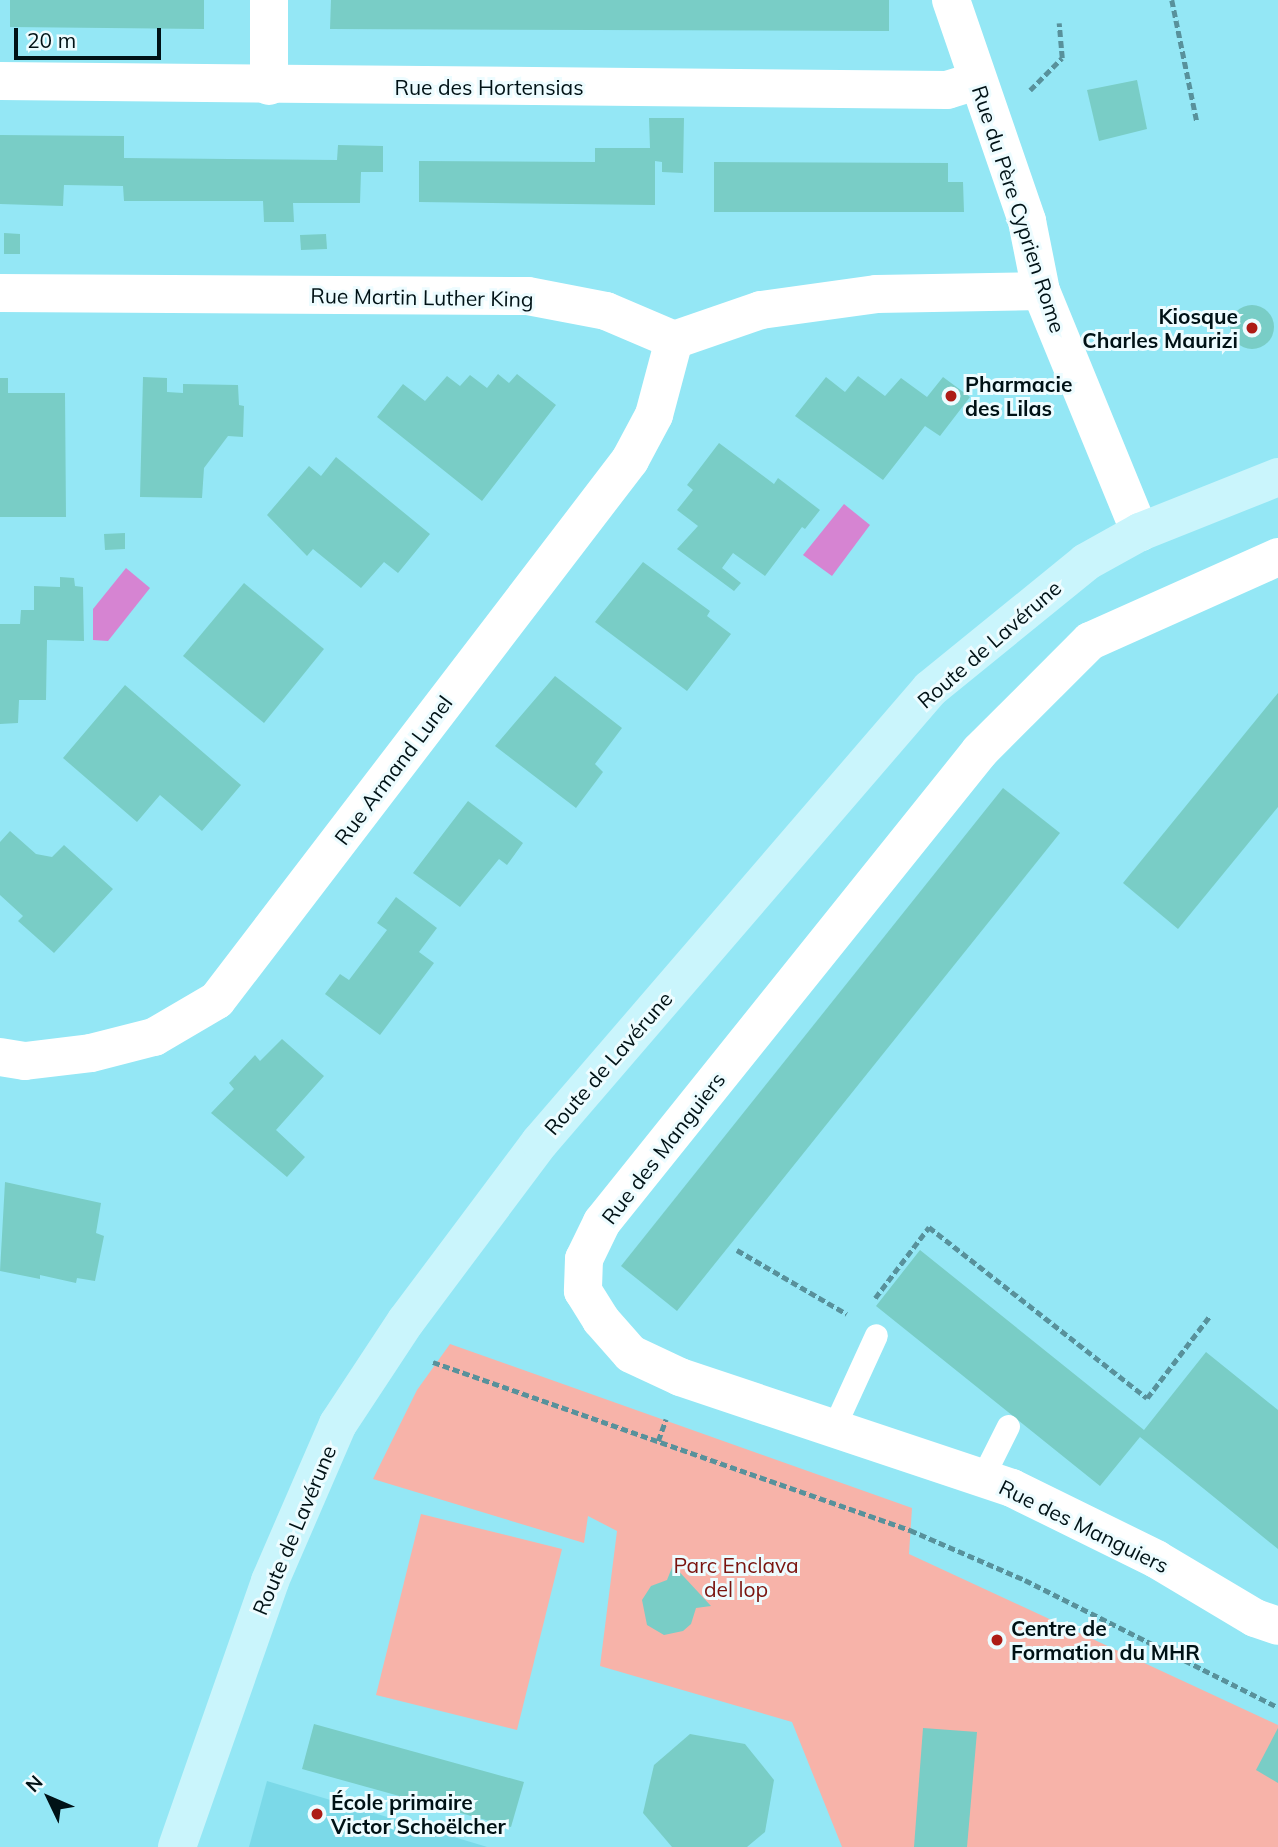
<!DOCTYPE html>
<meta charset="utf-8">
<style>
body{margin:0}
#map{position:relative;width:1278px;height:1847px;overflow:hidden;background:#94e7f5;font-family:Mulish,sans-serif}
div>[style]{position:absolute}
.built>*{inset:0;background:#7bd9e8}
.green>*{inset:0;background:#f7b3a9}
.water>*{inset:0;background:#d684d2}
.building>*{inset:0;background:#79cdc6}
.round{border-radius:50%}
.path>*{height:4.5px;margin-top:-2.25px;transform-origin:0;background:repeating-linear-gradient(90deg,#58919b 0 7px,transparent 0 10.5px)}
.lane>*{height:23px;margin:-11.5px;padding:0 11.5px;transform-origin:11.5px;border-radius:11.5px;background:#fff}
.street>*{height:38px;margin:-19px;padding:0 19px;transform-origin:19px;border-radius:19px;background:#fff}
.secondary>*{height:38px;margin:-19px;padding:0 19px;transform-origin:19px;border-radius:19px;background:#caf5fc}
.dots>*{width:19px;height:19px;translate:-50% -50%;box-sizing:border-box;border:4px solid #edfcff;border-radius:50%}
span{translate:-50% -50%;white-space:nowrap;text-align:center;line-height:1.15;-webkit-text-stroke:6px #edfcff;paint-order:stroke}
.street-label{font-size:21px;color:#001216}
.poi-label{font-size:21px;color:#001216;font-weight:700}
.right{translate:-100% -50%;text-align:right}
.left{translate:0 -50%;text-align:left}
.park-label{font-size:21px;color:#7a140f}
.north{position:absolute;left:14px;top:1763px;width:70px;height:70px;-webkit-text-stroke:5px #edfcff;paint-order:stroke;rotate:314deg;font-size:19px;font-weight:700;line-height:28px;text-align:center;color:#001216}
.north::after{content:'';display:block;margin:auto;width:24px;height:32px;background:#001216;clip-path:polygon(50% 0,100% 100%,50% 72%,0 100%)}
.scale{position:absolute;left:14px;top:28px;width:147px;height:32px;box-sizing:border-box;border:4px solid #001216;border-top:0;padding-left:9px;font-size:21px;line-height:24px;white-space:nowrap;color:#001216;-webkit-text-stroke:5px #edfcff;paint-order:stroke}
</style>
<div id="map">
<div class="built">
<i style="clip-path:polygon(267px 1781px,484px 1846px,487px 1847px,249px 1847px)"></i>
</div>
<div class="green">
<i style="clip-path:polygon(450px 1344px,912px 1508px,909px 1554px,1278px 1725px,1278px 1847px,842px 1847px,792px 1722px,600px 1666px,617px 1531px,588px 1516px,584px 1543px,373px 1479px,417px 1390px)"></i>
<i style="clip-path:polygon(421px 1514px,562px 1549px,517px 1730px,376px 1695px)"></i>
</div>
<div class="water">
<i style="clip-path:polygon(844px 504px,870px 525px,832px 576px,803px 555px)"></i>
<i style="clip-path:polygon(126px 568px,150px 588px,108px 641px,93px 640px,93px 609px)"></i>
</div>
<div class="building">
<i style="clip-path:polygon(10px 0,204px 0,204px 29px,10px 27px)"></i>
<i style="clip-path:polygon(331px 0,889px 0,889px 31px,330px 29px)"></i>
<i style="clip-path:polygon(1137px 80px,1147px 129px,1099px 141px,1087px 90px)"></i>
<i style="clip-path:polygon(649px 118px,684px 118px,683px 173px,662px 172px,662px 162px,655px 161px,655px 205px,419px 202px,419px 161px,595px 162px,595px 148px,650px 148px)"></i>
<i style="clip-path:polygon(0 135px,124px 136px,124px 158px,337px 160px,338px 145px,383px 146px,383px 172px,361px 172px,360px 203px,293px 203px,294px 222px,264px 222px,263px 201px,124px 201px,123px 186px,64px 185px,63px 206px,0 204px)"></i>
<i style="clip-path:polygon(714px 162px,948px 163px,948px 182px,963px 182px,964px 212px,714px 212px)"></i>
<i style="clip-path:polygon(4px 233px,20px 234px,20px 254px,4px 254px)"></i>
<i style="clip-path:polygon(326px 234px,327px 249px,301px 250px,300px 235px)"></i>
<i class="round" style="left:1230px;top:305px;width:44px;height:44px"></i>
<i style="clip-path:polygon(498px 374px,509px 383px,517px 374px,556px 405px,482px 501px,377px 417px,403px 384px,425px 401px,447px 376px,460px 386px,470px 375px,487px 388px)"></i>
<i style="clip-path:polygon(858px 376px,885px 396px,901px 378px,927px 397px,943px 377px,970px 397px,940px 436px,925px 426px,883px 480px,795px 416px,826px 377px,845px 392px)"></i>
<i style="clip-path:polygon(143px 377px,167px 378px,167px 392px,183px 393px,183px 384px,238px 385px,239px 405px,244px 406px,243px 437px,228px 436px,204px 468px,202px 498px,140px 497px)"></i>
<i style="clip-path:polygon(0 378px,8px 378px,8px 393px,65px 393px,66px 517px,0 517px)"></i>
<i style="clip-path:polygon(719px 443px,774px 484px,778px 478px,820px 510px,805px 529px,802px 527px,765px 576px,733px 553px,722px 568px,741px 583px,734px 591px,677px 549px,698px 526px,677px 510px,693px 490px,687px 485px)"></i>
<i style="clip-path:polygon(336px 457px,430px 534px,398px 573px,384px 562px,361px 588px,313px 549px,307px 556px,267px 515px,309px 466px,321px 476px)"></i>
<i style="clip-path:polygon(125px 533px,125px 549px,105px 550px,104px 534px)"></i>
<i style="clip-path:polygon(643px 562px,710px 611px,707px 616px,731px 634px,687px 691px,595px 622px)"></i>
<i style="clip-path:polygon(60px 577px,74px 578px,75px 586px,83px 587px,84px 641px,47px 640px,46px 700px,19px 700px,18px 723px,0 724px,0 624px,20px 624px,21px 610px,34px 610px,34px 586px,60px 587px)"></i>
<i style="clip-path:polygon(244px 583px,324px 649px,264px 723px,183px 656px)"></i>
<i style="clip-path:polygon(555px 676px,622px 728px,595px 764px,603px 772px,576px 808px,495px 746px)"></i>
<i style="clip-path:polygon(125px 685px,241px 785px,202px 831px,160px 795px,137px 822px,63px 758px)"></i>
<i style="clip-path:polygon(1278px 693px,1278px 807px,1178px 929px,1123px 883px)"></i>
<i style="clip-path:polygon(1003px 788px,1060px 833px,677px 1311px,621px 1266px)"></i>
<i style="clip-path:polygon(468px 801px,523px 843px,507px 865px,499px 859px,460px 907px,413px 873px)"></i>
<i style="clip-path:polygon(10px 831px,36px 854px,52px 857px,64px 845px,113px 889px,54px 953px,18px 921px,23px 916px,0 895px,0 842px)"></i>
<i style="clip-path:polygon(396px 897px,437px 928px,419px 952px,434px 963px,380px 1035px,325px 994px,340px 974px,349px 980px,387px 930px,377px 923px)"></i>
<i style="clip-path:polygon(282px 1039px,324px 1076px,276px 1130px,305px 1157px,287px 1177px,211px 1113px,234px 1089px,229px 1083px,255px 1055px,260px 1061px)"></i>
<i style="clip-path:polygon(5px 1182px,101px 1203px,96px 1233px,104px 1236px,95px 1281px,77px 1278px,76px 1283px,40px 1275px,40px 1279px,0 1271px)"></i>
<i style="clip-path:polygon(920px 1250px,1144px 1430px,1206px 1352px,1278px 1410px,1278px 1549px,1140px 1437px,1100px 1486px,876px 1306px)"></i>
<i style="clip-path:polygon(673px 1565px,711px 1606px,696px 1608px,691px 1624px,683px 1631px,664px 1635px,647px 1625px,642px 1600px,651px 1586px,667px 1580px)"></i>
<i style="clip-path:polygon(314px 1724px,524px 1782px,511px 1827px,302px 1769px)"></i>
<i style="clip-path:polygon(923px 1728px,977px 1732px,967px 1847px,914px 1847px)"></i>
<i style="clip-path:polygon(1278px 1728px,1278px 1783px,1256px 1770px)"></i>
<i style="clip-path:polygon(690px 1734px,745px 1744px,774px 1780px,765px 1832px,747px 1847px,672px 1847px,643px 1813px,654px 1765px)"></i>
</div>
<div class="path">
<i style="left:1172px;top:0;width:125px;rotate:78.4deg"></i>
<i style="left:1030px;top:90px;width:45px;rotate:-45deg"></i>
<i style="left:1062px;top:58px;width:35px;rotate:-95deg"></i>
<i style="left:737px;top:1250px;width:127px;rotate:30.2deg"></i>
<i style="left:875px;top:1298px;width:89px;rotate:-52.7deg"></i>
<i style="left:929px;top:1227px;width:277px;rotate:38.1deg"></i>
<i style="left:1147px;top:1398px;width:102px;rotate:-52.6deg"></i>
<i style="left:433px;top:1362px;width:506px;rotate:19.4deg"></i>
<i style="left:910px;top:1530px;width:125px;rotate:23.5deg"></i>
<i style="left:1025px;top:1580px;width:283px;rotate:26.7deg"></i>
<i style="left:658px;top:1441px;width:23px;rotate:-70deg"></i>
</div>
<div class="lane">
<i style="left:833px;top:1429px;width:103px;rotate:-65.4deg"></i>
<i style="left:982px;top:1478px;width:58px;rotate:-63.4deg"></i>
</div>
<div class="street">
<i style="left:951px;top:0;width:234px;rotate:71deg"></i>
<i style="left:1027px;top:221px;width:71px;rotate:78.7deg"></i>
<i style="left:1041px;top:291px;width:261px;rotate:67.7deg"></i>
<i style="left:0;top:81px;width:947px;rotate:0.54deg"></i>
<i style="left:947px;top:90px;width:31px;rotate:-17deg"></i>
<i style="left:269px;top:86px;width:86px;rotate:-90deg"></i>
<i style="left:0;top:293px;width:528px;rotate:0.33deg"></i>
<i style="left:528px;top:296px;width:79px;rotate:10.9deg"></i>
<i style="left:606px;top:311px;width:74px;rotate:23.1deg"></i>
<i style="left:674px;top:340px;width:92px;rotate:-19deg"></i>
<i style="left:761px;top:310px;width:116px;rotate:-7.9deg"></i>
<i style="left:876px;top:294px;width:165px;rotate:-1deg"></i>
<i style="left:1278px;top:557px;width:206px;rotate:155.9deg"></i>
<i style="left:1090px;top:641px;width:156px;rotate:135deg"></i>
<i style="left:980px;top:751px;width:604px;rotate:128.75deg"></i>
<i style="left:602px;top:1222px;width:41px;rotate:115.9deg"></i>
<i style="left:584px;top:1259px;width:32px;rotate:92deg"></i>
<i style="left:583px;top:1291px;width:34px;rotate:58deg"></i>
<i style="left:601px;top:1320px;width:45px;rotate:48.6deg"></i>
<i style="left:631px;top:1354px;width:54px;rotate:25.1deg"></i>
<i style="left:680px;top:1377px;width:350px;rotate:18.5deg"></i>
<i style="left:1012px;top:1488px;width:161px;rotate:26.2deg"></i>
<i style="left:1156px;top:1559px;width:115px;rotate:30.8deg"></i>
<i style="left:1255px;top:1618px;width:24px;rotate:19deg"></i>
<i style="left:0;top:1057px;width:25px;rotate:9deg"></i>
<i style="left:25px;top:1061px;width:66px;rotate:-6.9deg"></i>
<i style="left:91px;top:1053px;width:65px;rotate:-14.3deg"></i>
<i style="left:154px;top:1037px;width:73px;rotate:-30.4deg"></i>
<i style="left:217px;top:1000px;width:680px;rotate:-52.59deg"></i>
<i style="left:630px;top:460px;width:51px;rotate:-61.9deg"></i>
<i style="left:654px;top:415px;width:78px;rotate:-75.1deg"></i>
</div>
<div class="secondary">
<i style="left:177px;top:1847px;width:282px;rotate:-70.7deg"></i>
<i style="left:270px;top:1581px;width:171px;rotate:-66.6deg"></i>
<i style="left:338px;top:1424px;width:123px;rotate:-56.6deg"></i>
<i style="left:406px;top:1321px;width:224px;rotate:-53.2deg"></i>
<i style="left:540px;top:1142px;width:598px;rotate:-49.27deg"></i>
<i style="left:930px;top:689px;width:201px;rotate:-39.1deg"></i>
<i style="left:1086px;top:562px;width:62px;rotate:-29.1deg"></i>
<i style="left:1140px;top:532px;width:149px;rotate:-21.7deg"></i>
</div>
<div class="dots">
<i style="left:1252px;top:328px;background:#ad1c16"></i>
<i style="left:951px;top:396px;background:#ad1c16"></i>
<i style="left:997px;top:1640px;background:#ad1c16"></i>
<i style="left:317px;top:1814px;background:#ad1c16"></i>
</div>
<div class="street-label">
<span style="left:489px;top:87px">Rue des Hortensias</span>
<span style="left:1019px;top:209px;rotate:72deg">Rue du Père Cyprien Rome</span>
<span style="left:422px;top:297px;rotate:1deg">Rue Martin Luther King</span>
<span style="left:989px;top:644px;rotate:-41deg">Route de Lavérune</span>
<span style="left:393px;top:770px;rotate:-53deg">Rue Armand Lunel</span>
<span style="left:608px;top:1063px;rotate:-49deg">Route de Lavérune</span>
<span style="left:663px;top:1148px;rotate:-52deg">Rue des Manguiers</span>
<span style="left:1084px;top:1526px;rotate:26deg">Rue des Manguiers</span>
<span style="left:294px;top:1530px;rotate:-67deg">Route de Lavérune</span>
</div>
<div class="poi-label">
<span class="right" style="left:1238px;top:328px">Kiosque<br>Charles Maurizi</span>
<span class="left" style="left:965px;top:396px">Pharmacie<br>des Lilas</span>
<span class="left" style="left:1011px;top:1640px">Centre de<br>Formation du MHR</span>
<span class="left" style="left:331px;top:1814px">École primaire<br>Victor Schoëlcher</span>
</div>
<div class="park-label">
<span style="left:736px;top:1577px">Parc Enclava<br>del lop</span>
</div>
<div class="north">N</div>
<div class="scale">20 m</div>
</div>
